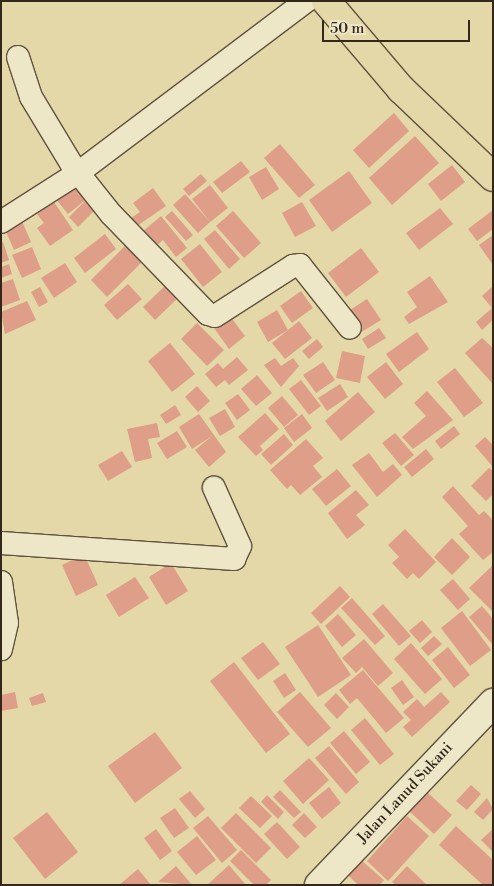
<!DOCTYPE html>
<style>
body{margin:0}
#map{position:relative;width:494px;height:886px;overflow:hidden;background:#e4d8a9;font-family:"Libre Bodoni",serif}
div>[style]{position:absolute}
.building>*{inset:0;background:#de9e88}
.roads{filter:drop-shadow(1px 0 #5f523e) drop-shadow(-1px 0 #5f523e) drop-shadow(0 1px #5f523e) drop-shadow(0 -1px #5f523e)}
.minor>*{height:22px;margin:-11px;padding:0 11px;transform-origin:11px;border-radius:11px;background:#ede6c7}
.tertiary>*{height:28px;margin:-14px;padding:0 14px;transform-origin:14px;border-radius:14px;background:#ede6c7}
.trunk>*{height:28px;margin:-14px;padding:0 14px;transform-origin:14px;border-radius:14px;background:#e4d8a9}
span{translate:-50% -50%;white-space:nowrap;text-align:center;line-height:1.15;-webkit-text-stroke:4.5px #ede6c7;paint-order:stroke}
.street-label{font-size:15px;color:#33261b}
.frame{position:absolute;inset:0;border:2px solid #33261b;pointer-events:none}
.scale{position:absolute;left:322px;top:20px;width:148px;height:22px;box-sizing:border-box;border:2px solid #33261b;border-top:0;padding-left:6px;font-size:15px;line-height:18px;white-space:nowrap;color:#33261b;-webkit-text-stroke:4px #ede6c7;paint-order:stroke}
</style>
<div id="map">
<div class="building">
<i style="clip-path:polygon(394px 113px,409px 131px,369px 168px,353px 150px)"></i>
<i style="clip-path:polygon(415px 136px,439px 163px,392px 205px,369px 178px)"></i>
<i style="clip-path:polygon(280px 144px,315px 185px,299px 198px,264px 158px)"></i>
<i style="clip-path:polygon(241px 161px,250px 172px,222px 193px,213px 182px)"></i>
<i style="clip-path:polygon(452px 165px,465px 182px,441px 201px,428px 184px)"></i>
<i style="clip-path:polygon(266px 167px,279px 189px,262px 200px,249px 177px)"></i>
<i style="clip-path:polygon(349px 171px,372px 203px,332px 232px,309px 200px)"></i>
<i style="clip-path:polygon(201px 174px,207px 181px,189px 196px,183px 189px)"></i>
<i style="clip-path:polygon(77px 179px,100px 205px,78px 227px,69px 217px,88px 198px,68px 214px,55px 198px)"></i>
<i style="clip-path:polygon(210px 185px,228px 208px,210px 222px,192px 199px)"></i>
<i style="clip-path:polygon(153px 188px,166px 206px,134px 228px,128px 220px,140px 212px,133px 203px)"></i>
<i style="clip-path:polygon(185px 194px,210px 222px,198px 233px,173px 205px)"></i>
<i style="clip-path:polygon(54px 202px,73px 230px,50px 246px,37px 228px,44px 223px,37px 214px)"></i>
<i style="clip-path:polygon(302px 202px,316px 226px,295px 237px,282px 213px)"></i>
<i style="clip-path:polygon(440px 208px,453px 224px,419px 250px,406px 233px)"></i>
<i style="clip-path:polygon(493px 210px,493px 229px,477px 241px,468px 229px)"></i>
<i style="clip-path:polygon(172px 211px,193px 235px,186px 241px,165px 217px)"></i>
<i style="clip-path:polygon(233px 211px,261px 243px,244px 258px,216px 226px)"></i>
<i style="clip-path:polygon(161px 216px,187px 248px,176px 257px,163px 240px,155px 247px,142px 232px)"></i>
<i style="clip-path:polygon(21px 219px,31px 242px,14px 250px,4px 227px)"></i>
<i style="clip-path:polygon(215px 230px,240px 259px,229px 269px,204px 239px)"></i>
<i style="clip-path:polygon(105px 234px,116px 249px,85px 273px,74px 258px)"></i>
<i style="clip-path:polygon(493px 235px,493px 265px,479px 245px)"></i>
<i style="clip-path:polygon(3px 242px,9px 260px,1px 263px,1px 243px)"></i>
<i style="clip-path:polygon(200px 244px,222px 272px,203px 287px,181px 259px)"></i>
<i style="clip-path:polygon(126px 245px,142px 262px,107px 297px,91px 280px)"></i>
<i style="clip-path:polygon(32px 247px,41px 269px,22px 278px,12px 255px)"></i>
<i style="clip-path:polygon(361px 248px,379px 272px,346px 297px,328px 273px)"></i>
<i style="clip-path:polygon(65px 263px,77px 282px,54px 298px,41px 278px)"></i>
<i style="clip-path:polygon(9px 264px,12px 274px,1px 278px,1px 267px)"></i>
<i style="clip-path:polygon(430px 276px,448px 302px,409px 324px,404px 317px,417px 307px,407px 292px)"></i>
<i style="clip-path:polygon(13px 279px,20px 300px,1px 307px,1px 283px)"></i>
<i style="clip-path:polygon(128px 284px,142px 299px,117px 320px,104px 305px)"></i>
<i style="clip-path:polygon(167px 284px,179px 297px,155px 320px,143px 307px)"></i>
<i style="clip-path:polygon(493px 286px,493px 320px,482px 330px,476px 322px,492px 308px,482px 296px)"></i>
<i style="clip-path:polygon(40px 287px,48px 302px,39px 307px,31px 292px)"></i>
<i style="clip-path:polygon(301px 291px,313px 308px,292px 323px,280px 306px)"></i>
<i style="clip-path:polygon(367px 299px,381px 320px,360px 333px,347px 312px)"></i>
<i style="clip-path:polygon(27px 301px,36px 320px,5px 334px,1px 312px)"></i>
<i style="clip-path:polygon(277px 310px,288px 330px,268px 342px,257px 322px)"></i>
<i style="clip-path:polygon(230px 316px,245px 336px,229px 349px,214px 328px)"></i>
<i style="clip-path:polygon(299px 321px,312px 338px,285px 359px,272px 343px)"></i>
<i style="clip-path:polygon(197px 323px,224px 350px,207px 366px,181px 339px)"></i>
<i style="clip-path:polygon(379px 328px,386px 338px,368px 349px,362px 339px)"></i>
<i style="clip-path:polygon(417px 332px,429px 349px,399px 372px,386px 354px)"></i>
<i style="clip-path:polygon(482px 338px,493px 348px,493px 384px,465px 353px)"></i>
<i style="clip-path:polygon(317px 339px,323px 347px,309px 359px,302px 351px)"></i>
<i style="clip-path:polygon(170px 343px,195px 374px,172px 392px,148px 361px)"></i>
<i style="clip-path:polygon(342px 351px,365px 356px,360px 383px,336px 378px)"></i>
<i style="clip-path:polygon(237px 357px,248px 370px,229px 385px,225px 380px,216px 387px,205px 374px,218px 363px,223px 369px)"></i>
<i style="clip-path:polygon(275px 358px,281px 366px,293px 358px,299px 366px,281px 387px,264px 365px)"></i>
<i style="clip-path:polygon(323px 362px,335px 380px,316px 393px,303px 375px)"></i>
<i style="clip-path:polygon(386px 362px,403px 384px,385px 399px,367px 377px)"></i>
<i style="clip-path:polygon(455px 368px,483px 403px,464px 417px,437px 382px)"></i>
<i style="clip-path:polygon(257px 375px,272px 393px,256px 406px,241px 389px)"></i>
<i style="clip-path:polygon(301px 380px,321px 406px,309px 415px,289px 389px)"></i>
<i style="clip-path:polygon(340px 384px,348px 397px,327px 411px,318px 398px)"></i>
<i style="clip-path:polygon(197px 386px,210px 401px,198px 412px,185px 397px)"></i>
<i style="clip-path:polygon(427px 391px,453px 420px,413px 449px,402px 437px,426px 416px,414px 403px)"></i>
<i style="clip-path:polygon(358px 392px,375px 412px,341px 441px,325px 421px)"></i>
<i style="clip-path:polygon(238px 394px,250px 410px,237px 420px,225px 403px)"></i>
<i style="clip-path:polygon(282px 396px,298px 415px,284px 427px,268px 408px)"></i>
<i style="clip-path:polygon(175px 405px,181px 415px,166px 424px,160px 415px)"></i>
<i style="clip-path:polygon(225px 409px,235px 427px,220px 436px,209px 418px)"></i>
<i style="clip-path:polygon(265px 413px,279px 429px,260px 446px,263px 450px,256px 456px,238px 437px)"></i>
<i style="clip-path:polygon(199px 414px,226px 452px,209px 467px,195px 450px,212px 436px,192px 449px,179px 427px)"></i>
<i style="clip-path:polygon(302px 414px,312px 428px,294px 442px,284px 428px)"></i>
<i style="clip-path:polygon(157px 423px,160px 437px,148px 439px,152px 458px,135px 462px,127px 429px)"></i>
<i style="clip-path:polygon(454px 426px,460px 434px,441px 449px,435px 441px)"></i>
<i style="clip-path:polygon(177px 431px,187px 447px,167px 459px,157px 443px)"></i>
<i style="clip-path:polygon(395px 433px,414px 455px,401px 466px,382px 443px)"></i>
<i style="clip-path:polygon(284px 434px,293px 445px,271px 465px,261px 454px)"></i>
<i style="clip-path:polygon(485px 437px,493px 445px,493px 467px,475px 446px)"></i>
<i style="clip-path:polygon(306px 439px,323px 458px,313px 466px,322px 477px,300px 495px,291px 485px,287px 489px,270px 470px)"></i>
<i style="clip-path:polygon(426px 449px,434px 459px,412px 477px,404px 467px)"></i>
<i style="clip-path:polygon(122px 451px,132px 467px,108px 481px,98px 465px)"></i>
<i style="clip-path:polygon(369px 453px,383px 472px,393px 464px,402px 475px,377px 497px,352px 465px)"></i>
<i style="clip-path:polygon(489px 468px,493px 471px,493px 494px,486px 501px,471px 486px)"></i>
<i style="clip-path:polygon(337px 469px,351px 486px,326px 506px,312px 489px)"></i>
<i style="clip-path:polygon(453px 486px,479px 515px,484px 511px,493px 520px,493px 552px,483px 560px,459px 534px,468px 526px,442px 497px)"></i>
<i style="clip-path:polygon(356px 490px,369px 505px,356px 515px,365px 525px,347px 539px,328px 513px)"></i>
<i style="clip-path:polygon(405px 529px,436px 562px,419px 579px,413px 573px,407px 579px,392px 563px,399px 557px,388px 545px)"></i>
<i style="clip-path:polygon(452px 538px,470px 557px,452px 575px,434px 557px)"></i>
<i style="clip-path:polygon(84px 554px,98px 585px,76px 596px,62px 565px)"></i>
<i style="clip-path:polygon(171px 563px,188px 591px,166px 605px,149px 577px)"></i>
<i style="clip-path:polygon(493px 565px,493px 612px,469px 588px)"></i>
<i style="clip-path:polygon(135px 577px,149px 598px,119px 617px,106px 595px)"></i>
<i style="clip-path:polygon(453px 579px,470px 599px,458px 610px,440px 590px)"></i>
<i style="clip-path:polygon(340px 586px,350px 597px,321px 624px,311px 613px)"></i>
<i style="clip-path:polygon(352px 598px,385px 636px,375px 645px,341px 608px)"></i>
<i style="clip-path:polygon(383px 604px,411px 636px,399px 646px,372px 614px)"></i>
<i style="clip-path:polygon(482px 606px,493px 619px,493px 645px,469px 617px)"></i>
<i style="clip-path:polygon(462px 611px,491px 650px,470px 666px,441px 628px)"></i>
<i style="clip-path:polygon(338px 614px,356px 635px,342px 647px,325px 626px)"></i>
<i style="clip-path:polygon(422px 620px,432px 632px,420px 643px,409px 631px)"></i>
<i style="clip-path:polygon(318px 625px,351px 675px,318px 697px,285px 647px)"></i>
<i style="clip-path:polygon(434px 636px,442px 644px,428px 656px,421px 648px)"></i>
<i style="clip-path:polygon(364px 639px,393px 673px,378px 686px,362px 667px,356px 673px,342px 658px)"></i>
<i style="clip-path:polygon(263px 642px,280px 664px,258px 680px,241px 658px)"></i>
<i style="clip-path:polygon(411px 643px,442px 679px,425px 694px,394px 659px)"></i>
<i style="clip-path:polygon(448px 647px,470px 675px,454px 688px,432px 660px)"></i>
<i style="clip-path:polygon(234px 662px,290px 734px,266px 753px,210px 681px)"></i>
<i style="clip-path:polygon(363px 670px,404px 718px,386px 733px,357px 698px,350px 704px,339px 690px)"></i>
<i style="clip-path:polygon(285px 673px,296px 690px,284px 698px,273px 681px)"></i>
<i style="clip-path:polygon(402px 680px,414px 697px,403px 705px,391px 688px)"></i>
<i style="clip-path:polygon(15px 692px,18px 708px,1px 711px,1px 695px)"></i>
<i style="clip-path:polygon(300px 692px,331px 728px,308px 747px,277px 712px)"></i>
<i style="clip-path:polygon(441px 692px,450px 702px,412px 737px,403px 727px,411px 720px,403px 712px,417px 699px,424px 707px)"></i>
<i style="clip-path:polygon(43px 693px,46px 702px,32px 706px,29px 698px)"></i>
<i style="clip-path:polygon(336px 693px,349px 707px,337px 719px,324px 705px)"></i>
<i style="clip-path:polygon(365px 718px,394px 754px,380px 765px,351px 730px)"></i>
<i style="clip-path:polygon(344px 731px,370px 762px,356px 774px,330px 743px)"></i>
<i style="clip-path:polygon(155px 732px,182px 768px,135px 803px,108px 766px)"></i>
<i style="clip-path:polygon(329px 746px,359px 782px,346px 794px,315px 758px)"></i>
<i style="clip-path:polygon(309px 758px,329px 780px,303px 804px,283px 781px)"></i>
<i style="clip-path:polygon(471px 785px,481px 794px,467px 810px,456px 801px)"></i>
<i style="clip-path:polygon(329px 787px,341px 803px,322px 819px,309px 803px)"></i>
<i style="clip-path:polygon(280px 790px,301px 812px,294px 818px,273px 797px)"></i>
<i style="clip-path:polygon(190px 791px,205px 809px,195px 818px,179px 799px)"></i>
<i style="clip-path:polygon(427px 792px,452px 815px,434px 834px,409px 811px)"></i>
<i style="clip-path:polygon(267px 795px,284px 812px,278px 819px,261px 802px)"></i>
<i style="clip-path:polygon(251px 796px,272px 816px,260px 828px,239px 808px)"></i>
<i style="clip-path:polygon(487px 798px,493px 809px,483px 820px,474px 812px)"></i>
<i style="clip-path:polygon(175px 808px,189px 828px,174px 838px,160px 818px)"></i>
<i style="clip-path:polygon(47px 812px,78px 852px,45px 879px,13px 838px)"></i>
<i style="clip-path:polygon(236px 813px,271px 848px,256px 863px,221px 828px)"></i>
<i style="clip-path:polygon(304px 813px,317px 827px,305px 838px,292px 825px)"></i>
<i style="clip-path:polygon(208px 816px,237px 850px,222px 863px,193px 828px)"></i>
<i style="clip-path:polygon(407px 816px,429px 836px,388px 881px,367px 861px)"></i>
<i style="clip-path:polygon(277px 822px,300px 847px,287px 859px,264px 834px)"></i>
<i style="clip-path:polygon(456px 826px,493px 860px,493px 885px,483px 885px,439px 845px)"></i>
<i style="clip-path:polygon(156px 829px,172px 851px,160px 860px,144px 838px)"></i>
<i style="clip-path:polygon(493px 829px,493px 852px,481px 840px)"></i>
<i style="clip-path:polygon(197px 836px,216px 860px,196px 875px,177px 852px)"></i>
<i style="clip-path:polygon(241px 850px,271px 880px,266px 885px,254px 885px,230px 861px)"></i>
<i style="clip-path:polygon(361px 860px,384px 880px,380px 885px,358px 885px,348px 875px)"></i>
<i style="clip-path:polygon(229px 865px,246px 885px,207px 885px)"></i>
<i style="clip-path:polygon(176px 866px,192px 885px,158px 882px)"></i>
<i style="clip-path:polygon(407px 866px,427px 885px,396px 885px,392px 882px)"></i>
<i style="clip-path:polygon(138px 869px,151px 885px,119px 885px)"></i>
</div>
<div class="roads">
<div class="minor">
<i style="left:18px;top:57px;width:42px;rotate:72deg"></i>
<i style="left:31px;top:97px;width:79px;rotate:58.9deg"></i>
<i style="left:72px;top:165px;width:63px;rotate:51.5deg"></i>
<i style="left:111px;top:214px;width:139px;rotate:45.9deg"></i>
<i style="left:208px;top:314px;width:7px;rotate:16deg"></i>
<i style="left:215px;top:316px;width:93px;rotate:-32.7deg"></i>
<i style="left:293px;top:266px;width:7px;rotate:-8deg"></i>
<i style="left:300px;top:265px;width:80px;rotate:51.6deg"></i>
<i style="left:1px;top:222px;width:91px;rotate:-32.5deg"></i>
<i style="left:78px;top:173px;width:286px;rotate:-37deg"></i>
<i style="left:1px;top:543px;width:234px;rotate:3.9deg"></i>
<i style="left:234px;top:559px;width:14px;rotate:-65deg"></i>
<i style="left:240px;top:546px;width:64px;rotate:-114.1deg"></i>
<i style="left:1px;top:582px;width:41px;rotate:81.7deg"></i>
<i style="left:7px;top:623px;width:27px;rotate:103deg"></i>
</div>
<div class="tertiary">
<i style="left:319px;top:885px;width:252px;rotate:-46.3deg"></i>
</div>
<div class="trunk">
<i style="left:326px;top:1px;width:116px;rotate:49.6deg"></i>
<i style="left:401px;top:89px;width:127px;rotate:43.7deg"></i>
</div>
</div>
<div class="street-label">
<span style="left:405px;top:793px;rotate:-47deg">Jalan Lanud Sukani</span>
</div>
<div class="frame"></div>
<div class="scale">50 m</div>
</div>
